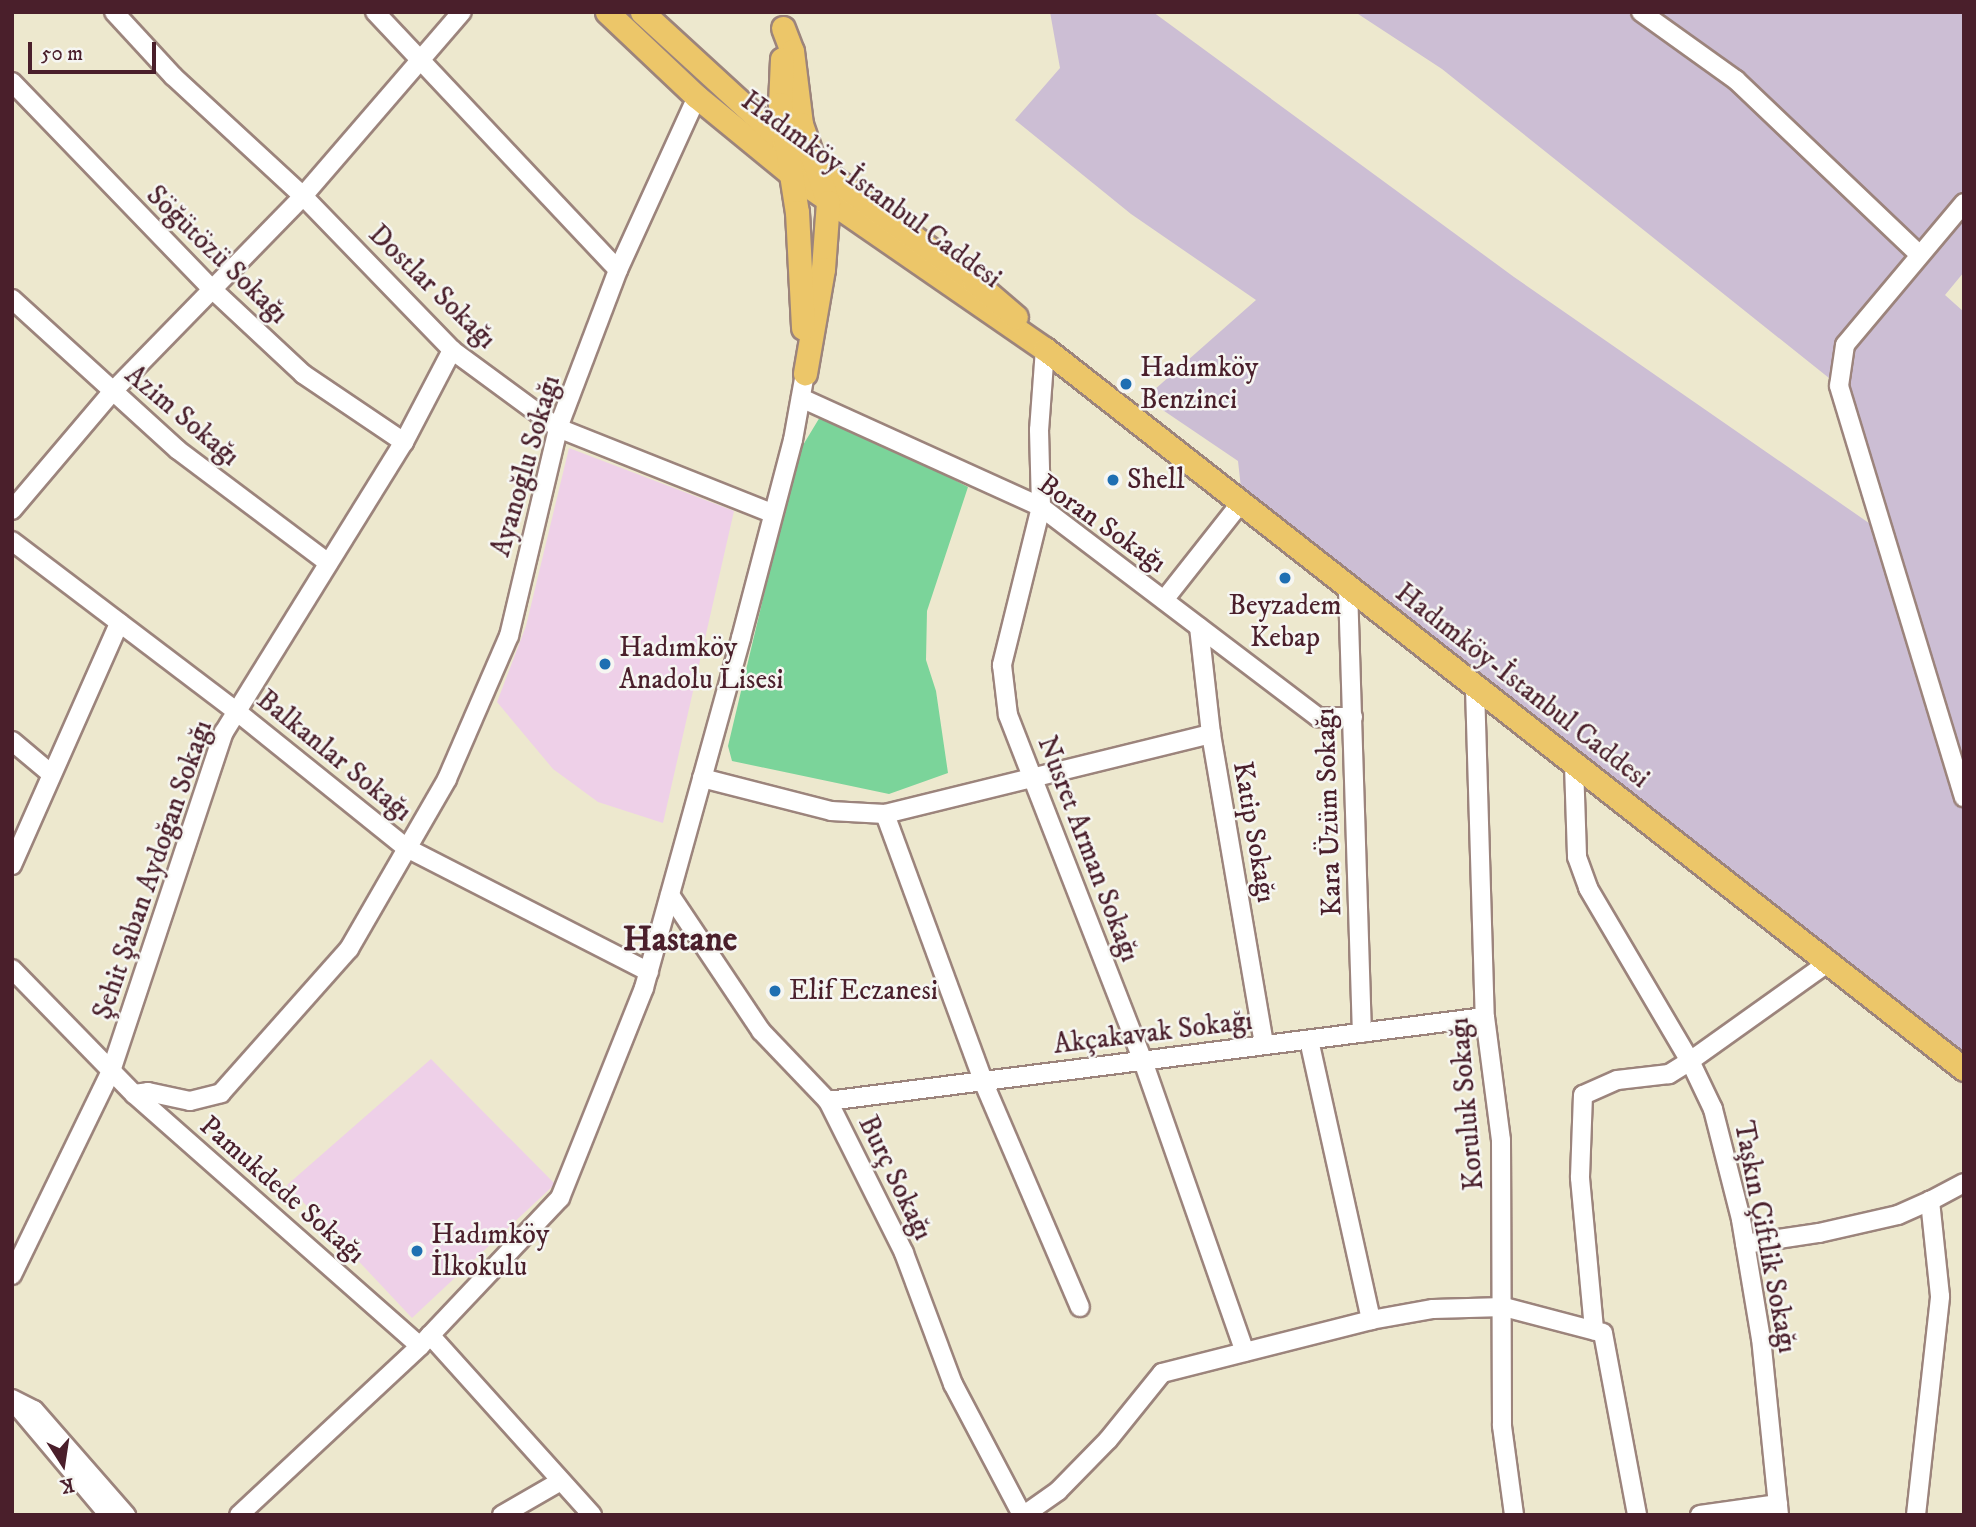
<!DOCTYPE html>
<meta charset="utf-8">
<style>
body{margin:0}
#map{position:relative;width:1976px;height:1527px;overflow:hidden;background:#ede8ce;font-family:"IM FELL DW Pica",serif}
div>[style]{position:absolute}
.built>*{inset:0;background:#eed0e8}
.industrial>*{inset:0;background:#ccbed4}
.green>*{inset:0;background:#7bd49a}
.roads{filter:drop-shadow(2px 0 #9c847c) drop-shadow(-2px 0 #9c847c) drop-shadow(0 2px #9c847c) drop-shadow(0 -2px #9c847c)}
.minor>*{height:18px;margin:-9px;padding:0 9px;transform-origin:9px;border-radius:9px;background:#fff}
.major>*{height:23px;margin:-11.5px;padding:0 11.5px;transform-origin:11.5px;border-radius:11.5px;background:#ecc669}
.dots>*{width:19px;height:19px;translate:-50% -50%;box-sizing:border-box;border:4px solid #f6f6f2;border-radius:50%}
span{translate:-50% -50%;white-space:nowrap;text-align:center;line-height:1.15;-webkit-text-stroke:5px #f6f6f2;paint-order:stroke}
.street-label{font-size:28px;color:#4a1f2b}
.poi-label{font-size:28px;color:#4a1f2b}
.left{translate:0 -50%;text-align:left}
.district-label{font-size:35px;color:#4a1f2b;font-weight:700}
.frame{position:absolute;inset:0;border:14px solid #4a1f2b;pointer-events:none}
.north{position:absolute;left:28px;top:1429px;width:70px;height:70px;-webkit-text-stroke:5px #f6f6f2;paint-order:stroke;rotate:168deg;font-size:19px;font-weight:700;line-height:28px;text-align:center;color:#4a1f2b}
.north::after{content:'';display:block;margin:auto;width:24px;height:32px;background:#4a1f2b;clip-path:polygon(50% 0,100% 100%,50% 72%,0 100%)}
.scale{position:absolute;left:28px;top:42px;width:128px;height:32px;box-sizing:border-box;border:4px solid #4a1f2b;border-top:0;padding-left:9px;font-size:21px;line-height:24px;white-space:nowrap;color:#4a1f2b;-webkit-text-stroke:5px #f6f6f2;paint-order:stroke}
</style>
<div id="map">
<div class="built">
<i style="clip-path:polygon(569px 448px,734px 511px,663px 823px,598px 802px,553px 769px,497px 702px,526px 626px)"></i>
<i style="clip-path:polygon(431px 1059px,555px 1184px,412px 1318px,287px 1185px)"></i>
</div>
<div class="industrial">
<i style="clip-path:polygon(1050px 12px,1153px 12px,1514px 277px,1879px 530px,1839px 386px,1442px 69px,1355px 12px,1964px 12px,1964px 272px,1945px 295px,1964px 312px,1964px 1060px,1241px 488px,1238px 461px,1145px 398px,1256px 300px,1131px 214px,1015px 120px,1060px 68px)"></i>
</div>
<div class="green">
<i style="clip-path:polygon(823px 412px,968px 487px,927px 611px,926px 660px,936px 691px,948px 773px,889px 794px,732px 761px,728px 746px,797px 455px)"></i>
</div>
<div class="roads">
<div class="minor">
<i style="left:114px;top:12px;width:87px;rotate:47.3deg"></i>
<i style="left:173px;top:76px;width:177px;rotate:42.7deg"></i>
<i style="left:303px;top:196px;width:214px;rotate:45.9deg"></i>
<i style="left:452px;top:350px;width:132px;rotate:36.3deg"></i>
<i style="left:558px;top:428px;width:230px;rotate:21.7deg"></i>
<i style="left:375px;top:12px;width:354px;rotate:46.7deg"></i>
<i style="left:1641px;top:12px;width:117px;rotate:35.6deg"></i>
<i style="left:1736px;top:80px;width:253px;rotate:43.6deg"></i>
<i style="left:12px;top:82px;width:288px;rotate:46deg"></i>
<i style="left:212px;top:289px;width:125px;rotate:43deg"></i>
<i style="left:303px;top:374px;width:122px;rotate:34deg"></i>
<i style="left:1964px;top:203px;width:185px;rotate:130deg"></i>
<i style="left:1845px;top:345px;width:41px;rotate:98.3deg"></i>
<i style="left:1839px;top:386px;width:430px;rotate:73.1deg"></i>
<i style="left:12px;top:299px;width:224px;rotate:42.3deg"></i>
<i style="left:178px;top:450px;width:186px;rotate:36.9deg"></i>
<i style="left:1045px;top:349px;width:81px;rotate:94.2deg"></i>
<i style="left:1039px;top:430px;width:77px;rotate:88.5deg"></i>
<i style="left:1041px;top:507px;width:163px;rotate:103.9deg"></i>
<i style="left:1002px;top:665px;width:50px;rotate:83.2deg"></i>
<i style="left:1008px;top:715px;width:371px;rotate:68.7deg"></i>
<i style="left:1143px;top:1061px;width:308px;rotate:70.7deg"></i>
<i style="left:801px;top:398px;width:264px;rotate:24.4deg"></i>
<i style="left:1041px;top:507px;width:348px;rotate:37.2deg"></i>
<i style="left:1318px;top:717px;width:35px"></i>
<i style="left:12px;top:510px;width:155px;rotate:-49.7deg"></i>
<i style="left:112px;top:392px;width:274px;rotate:-45.7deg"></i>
<i style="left:303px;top:196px;width:243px;rotate:-49.2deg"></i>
<i style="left:12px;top:541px;width:281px;rotate:37.2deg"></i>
<i style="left:236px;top:711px;width:217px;rotate:38.8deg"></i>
<i style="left:405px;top:847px;width:274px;rotate:27.1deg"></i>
<i style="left:1348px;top:589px;width:444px;rotate:88.2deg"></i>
<i style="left:1164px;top:600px;width:121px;rotate:-51.7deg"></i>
<i style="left:1199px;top:627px;width:108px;rotate:83.6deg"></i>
<i style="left:1211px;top:734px;width:315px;rotate:80.3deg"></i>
<i style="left:1475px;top:688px;width:329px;rotate:88.3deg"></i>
<i style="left:1485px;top:1017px;width:124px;rotate:82.6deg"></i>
<i style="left:1501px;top:1140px;width:286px;rotate:89.8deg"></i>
<i style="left:1502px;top:1426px;width:90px;rotate:82.3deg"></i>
<i style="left:12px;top:741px;width:50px;rotate:40.1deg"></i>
<i style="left:1574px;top:765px;width:92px;rotate:88.1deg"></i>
<i style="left:1577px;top:857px;width:33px;rotate:70deg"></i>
<i style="left:1588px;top:888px;width:201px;rotate:59.5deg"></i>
<i style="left:1690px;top:1061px;width:25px;rotate:148deg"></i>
<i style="left:1669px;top:1074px;width:52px;rotate:173.4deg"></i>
<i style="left:1617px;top:1080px;width:37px;rotate:156deg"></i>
<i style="left:1583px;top:1095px;width:83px;rotate:92.1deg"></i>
<i style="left:1580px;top:1178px;width:153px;rotate:84.7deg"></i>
<i style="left:702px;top:778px;width:133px;rotate:14.3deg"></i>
<i style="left:831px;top:811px;width:54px;rotate:3.2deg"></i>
<i style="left:885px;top:814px;width:336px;rotate:-13.8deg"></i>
<i style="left:885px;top:814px;width:284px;rotate:69.8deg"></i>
<i style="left:983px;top:1081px;width:246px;rotate:66.8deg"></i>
<i style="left:12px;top:865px;width:265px;rotate:-66.1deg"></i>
<i style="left:670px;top:895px;width:164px;rotate:56.2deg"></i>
<i style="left:761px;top:1031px;width:97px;rotate:46.3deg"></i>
<i style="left:828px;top:1101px;width:170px;rotate:63.4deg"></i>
<i style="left:904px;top:1253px;width:140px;rotate:69.5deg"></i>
<i style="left:953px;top:1384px;width:148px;rotate:62.2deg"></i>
<i style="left:12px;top:969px;width:175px;rotate:45.7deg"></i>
<i style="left:134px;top:1094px;width:381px;rotate:41.4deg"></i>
<i style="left:1309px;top:1040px;width:287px;rotate:77.5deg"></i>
<i style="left:134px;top:1094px;width:14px;rotate:-8deg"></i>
<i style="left:148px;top:1092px;width:43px;rotate:12.1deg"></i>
<i style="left:190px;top:1101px;width:32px;rotate:-14deg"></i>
<i style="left:221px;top:1093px;width:193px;rotate:-48.4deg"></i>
<i style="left:349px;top:949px;width:196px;rotate:-60deg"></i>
<i style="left:447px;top:779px;width:156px;rotate:-66.6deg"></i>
<i style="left:509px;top:636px;width:214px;rotate:-76.7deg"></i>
<i style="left:558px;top:428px;width:169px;rotate:-69.2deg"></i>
<i style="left:618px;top:270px;width:190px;rotate:-65.5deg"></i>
<i style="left:828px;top:1101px;width:662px;rotate:-7.29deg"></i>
<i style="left:1745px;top:1244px;width:75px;rotate:-8.5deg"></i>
<i style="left:1819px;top:1233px;width:81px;rotate:-12.8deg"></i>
<i style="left:1898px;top:1215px;width:35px;rotate:-24deg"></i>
<i style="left:12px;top:1275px;width:227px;rotate:-64.1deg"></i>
<i style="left:111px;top:1071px;width:357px;rotate:-71.6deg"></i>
<i style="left:224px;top:732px;width:341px;rotate:-58.2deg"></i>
<i style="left:404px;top:442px;width:104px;rotate:-62.4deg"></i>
<i style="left:430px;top:1335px;width:242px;rotate:48deg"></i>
<i style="left:12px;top:1399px;width:25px;rotate:27deg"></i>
<i style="left:34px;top:1410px;width:140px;rotate:48.8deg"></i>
<i style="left:12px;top:1400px;width:150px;rotate:49.9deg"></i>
<i style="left:239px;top:1515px;width:248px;rotate:-43deg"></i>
<i style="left:420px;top:1346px;width:204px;rotate:-46.6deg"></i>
<i style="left:560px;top:1198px;width:226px;rotate:-68.2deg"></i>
<i style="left:644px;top:988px;width:363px;rotate:-74.5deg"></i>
<i style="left:741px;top:638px;width:205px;rotate:-75.3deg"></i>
<i style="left:793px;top:440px;width:68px;rotate:-79.8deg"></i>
<i style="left:502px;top:1515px;width:68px;rotate:-30deg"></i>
<i style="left:1024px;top:1515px;width:42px;rotate:-35.2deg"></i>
<i style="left:1058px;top:1491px;width:71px;rotate:-45.6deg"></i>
<i style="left:1108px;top:1440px;width:86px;rotate:-51.1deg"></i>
<i style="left:1162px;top:1373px;width:216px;rotate:-14.2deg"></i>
<i style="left:1371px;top:1320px;width:63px;rotate:-10.1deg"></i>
<i style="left:1433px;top:1309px;width:71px;rotate:-1.6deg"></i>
<i style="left:1504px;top:1307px;width:102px;rotate:14.7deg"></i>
<i style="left:1603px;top:1333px;width:185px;rotate:79.4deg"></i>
<i style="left:1700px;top:1515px;width:79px;rotate:-8deg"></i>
<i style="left:1779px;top:1515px;width:177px;rotate:-95.8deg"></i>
<i style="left:1761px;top:1339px;width:122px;rotate:-99.5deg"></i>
<i style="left:1741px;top:1219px;width:114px;rotate:-104.3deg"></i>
<i style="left:1713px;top:1109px;width:53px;rotate:-115.6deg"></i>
<i style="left:1690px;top:1061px;width:171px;rotate:-35.5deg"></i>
<i style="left:1916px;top:1515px;width:220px;rotate:-83.7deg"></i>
<i style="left:1940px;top:1296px;width:96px;rotate:-96deg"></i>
<i style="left:1930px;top:1201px;width:38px;rotate:-28deg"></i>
</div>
<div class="major">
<i style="left:607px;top:12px;width:124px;rotate:43.4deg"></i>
<i style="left:697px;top:97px;width:122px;rotate:39.3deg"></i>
<i style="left:791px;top:174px;width:308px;rotate:34.6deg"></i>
<i style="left:1045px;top:349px;width:1167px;rotate:38.08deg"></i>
<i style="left:642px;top:12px;width:193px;rotate:42.5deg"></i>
<i style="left:784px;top:142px;width:235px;rotate:36.2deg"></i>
<i style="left:974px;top:281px;width:55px;rotate:40.6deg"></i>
<i style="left:783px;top:28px;width:25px;rotate:69deg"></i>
<i style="left:792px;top:51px;width:74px;rotate:83deg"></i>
<i style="left:801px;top:124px;width:83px;rotate:70.9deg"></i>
<i style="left:828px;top:202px;width:67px;rotate:94.3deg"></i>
<i style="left:823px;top:269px;width:106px;rotate:99.8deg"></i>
<i style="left:782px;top:59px;width:45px;rotate:92.5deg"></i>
<i style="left:780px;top:104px;width:109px;rotate:81.1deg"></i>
<i style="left:797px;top:212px;width:116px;rotate:87deg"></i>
</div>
</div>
<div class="dots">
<i style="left:1126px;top:384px;background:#1f6fb2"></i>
<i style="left:1113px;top:480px;background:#1f6fb2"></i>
<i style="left:1285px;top:578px;background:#1f6fb2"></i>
<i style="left:605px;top:664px;background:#1f6fb2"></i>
<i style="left:775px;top:991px;background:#1f6fb2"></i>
<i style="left:417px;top:1251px;background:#1f6fb2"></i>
</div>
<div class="street-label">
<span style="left:871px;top:190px;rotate:36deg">Hadımköy-İstanbul Caddesi</span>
<span style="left:217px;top:255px;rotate:44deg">Söğütözü Sokağı</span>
<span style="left:432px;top:287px;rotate:44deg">Dostlar Sokağı</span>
<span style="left:182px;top:416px;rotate:40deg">Azim Sokağı</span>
<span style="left:526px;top:466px;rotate:-74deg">Ayanoğlu Sokağı</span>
<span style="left:1102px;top:524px;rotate:35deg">Boran Sokağı</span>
<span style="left:1522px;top:686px;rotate:38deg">Hadımköy-İstanbul Caddesi</span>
<span style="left:334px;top:756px;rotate:39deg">Balkanlar Sokağı</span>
<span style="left:1329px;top:812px;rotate:-92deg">Kara Üzüm Sokağı</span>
<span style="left:1254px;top:832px;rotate:80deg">Katip Sokağı</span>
<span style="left:1088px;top:849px;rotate:69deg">Nusret Arman Sokağı</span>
<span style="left:153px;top:870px;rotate:-71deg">Şehit Şaban Aydoğan Sokağı</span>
<span style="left:1153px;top:1033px;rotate:-7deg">Akçakavak Sokağı</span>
<span style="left:1467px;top:1104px;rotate:-95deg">Koruluk Sokağı</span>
<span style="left:895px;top:1178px;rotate:64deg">Burç Sokağı</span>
<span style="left:282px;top:1190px;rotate:41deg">Pamukdede Sokağı</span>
<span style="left:1765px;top:1237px;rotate:79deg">Taşkın Çiftlik Sokağı</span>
</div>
<div class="poi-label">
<span class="left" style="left:1140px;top:384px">Hadımköy<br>Benzinci</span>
<span class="left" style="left:1127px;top:480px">Shell</span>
<span style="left:1285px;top:622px">Beyzadem<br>Kebap</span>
<span class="left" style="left:619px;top:664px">Hadımköy<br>Anadolu Lisesi</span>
<span class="left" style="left:789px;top:991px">Elif Eczanesi</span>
<span class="left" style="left:431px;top:1251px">Hadımköy<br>İlkokulu</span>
</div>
<div class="district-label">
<span style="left:680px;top:940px">Hastane</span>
</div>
<div class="frame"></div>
<div class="north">K</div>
<div class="scale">50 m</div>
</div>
